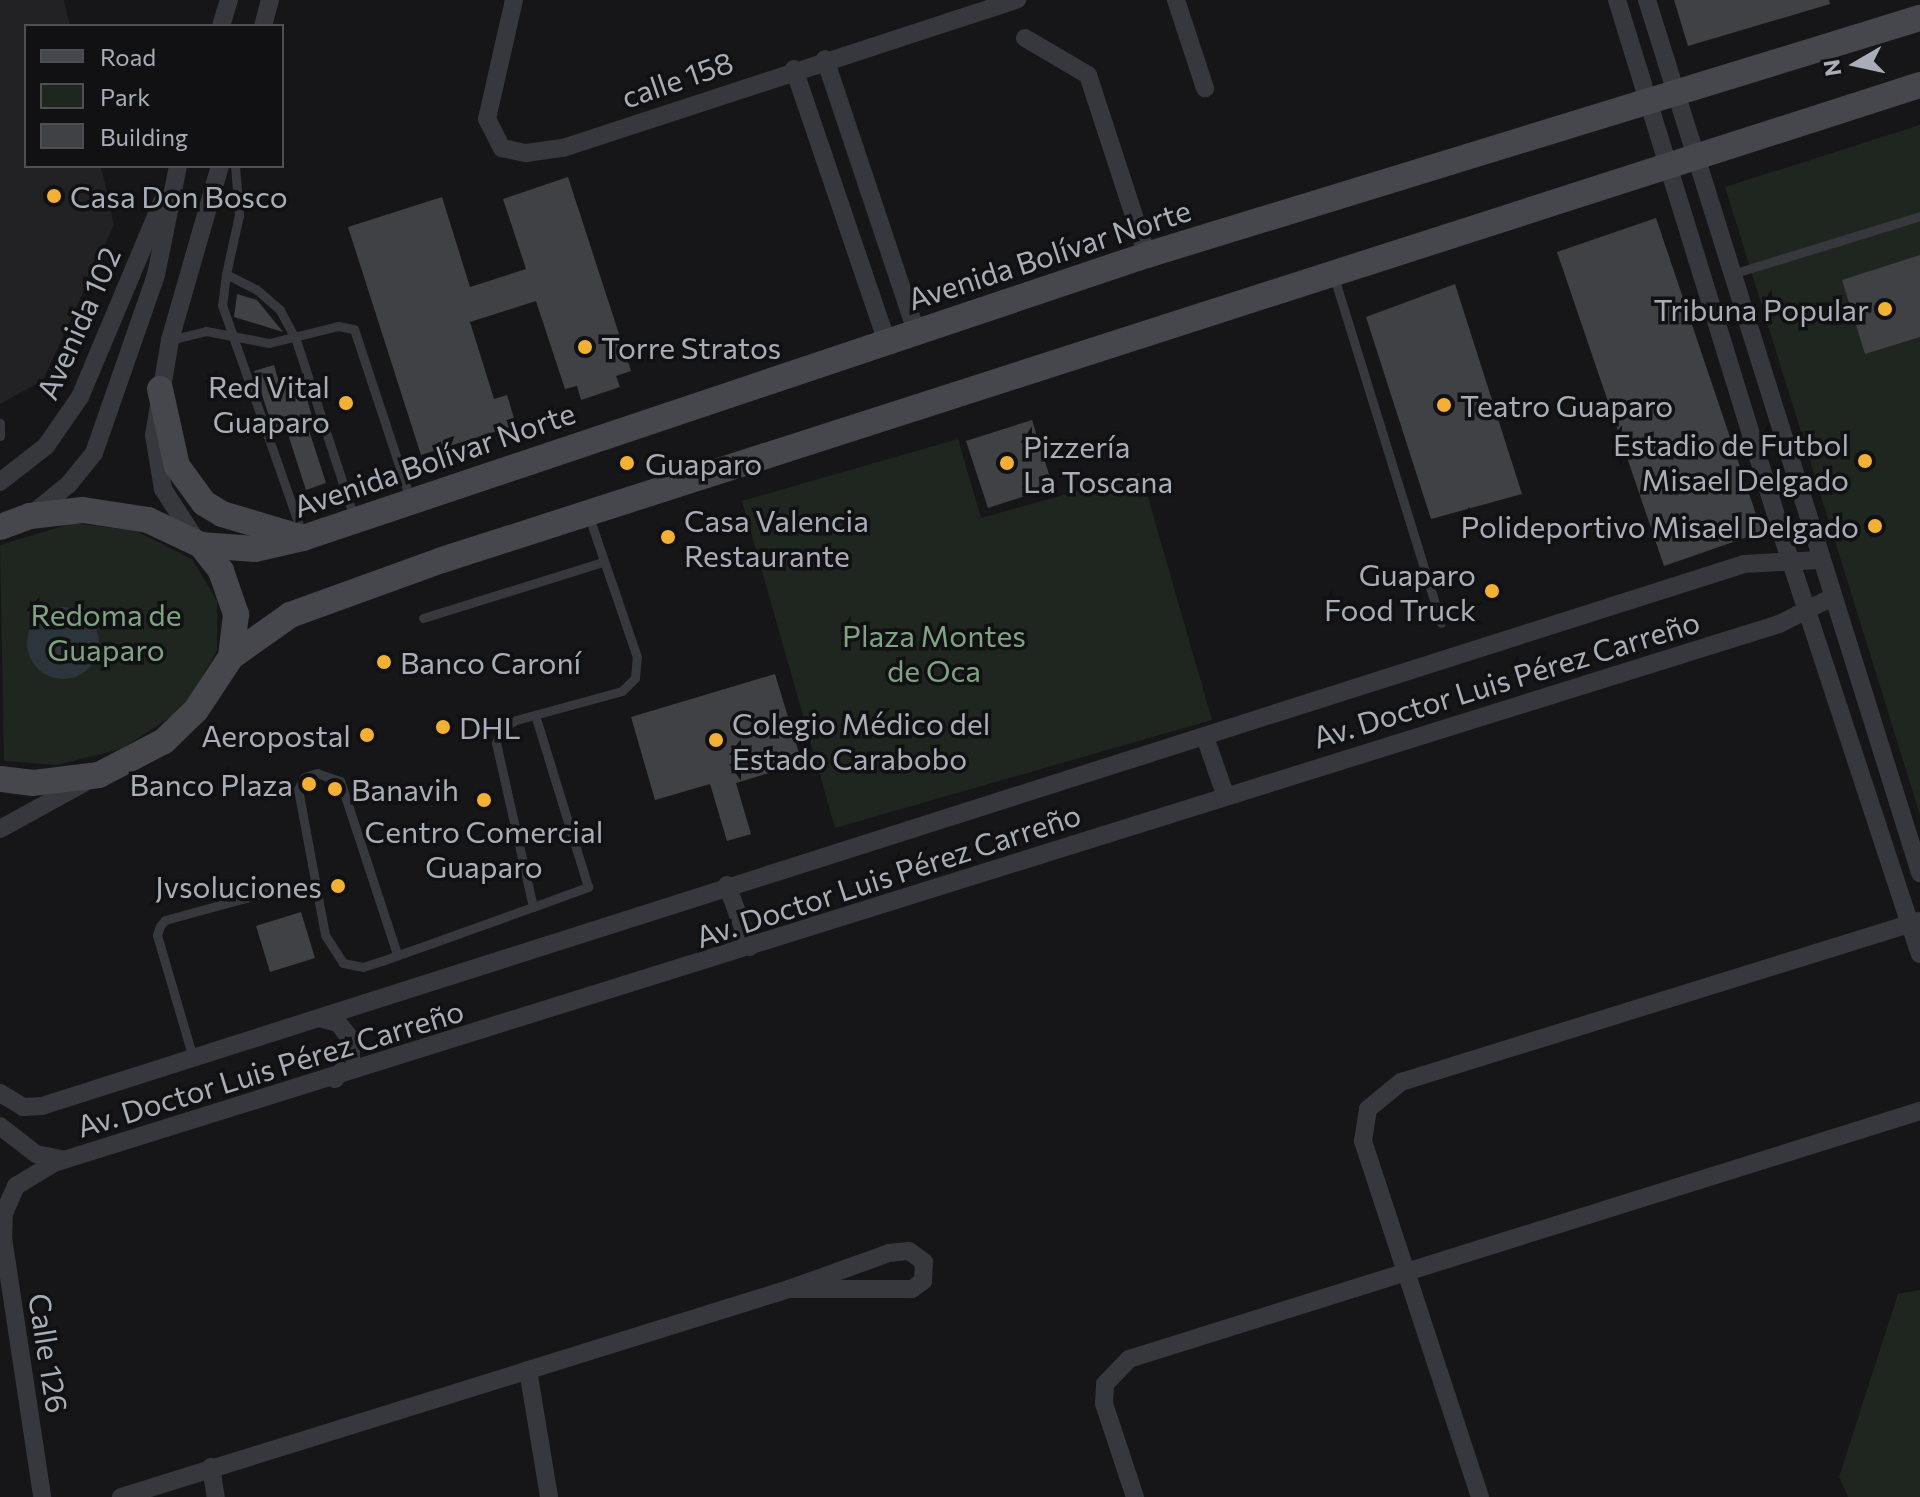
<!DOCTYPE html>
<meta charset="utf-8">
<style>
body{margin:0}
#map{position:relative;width:1920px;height:1497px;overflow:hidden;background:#161618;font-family:Commissioner,sans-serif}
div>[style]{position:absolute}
.built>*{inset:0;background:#222225}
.green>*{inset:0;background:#1e261f}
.water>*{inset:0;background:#2c353c}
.round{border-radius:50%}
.building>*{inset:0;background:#404145}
.lane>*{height:9px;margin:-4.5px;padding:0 4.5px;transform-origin:4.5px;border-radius:4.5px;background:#37383d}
.street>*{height:18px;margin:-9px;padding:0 9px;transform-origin:9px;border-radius:9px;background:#37383d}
.secondary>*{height:26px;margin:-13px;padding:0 13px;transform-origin:13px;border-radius:13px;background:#45474d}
.dots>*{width:22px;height:22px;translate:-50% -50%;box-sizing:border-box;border:4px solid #111113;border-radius:50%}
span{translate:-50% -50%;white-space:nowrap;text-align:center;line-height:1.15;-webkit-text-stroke:7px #111113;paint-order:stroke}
.street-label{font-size:30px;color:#a8adb8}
.poi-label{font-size:30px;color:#a8adb8}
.left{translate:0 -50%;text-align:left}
.right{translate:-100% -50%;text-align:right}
.park-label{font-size:30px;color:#7fa381}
.legend{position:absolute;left:24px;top:24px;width:260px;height:144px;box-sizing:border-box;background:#111113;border:2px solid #4d4f55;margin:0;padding:10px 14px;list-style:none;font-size:24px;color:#a8adb8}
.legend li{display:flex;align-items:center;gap:16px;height:40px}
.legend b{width:40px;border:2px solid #4d4f55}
.north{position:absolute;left:1816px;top:24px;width:80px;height:80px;-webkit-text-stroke:6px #111113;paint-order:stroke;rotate:261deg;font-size:22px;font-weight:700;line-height:32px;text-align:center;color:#a8adb8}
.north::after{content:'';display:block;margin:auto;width:28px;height:36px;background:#a8adb8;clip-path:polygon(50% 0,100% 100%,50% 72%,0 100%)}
</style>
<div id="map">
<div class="built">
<i style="clip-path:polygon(0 0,64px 0,70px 26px,26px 26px,26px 166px,101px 166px,114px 225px,43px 380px,0 404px)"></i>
</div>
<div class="green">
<i style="clip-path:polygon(1920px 125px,1920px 815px,1725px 187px)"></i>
<i style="clip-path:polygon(958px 439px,981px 518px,1141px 473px,1212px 720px,835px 828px,742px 501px)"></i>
<i style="clip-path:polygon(73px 523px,136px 531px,192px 559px,217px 601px,217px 650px,193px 694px,171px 717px,121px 749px,57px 765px,4px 761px,0 545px)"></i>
<i style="clip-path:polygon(1920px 1290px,1920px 1497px,1848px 1497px,1839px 1477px,1898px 1294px)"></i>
</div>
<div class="water">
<i class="round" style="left:27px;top:607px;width:72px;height:72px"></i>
</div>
<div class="building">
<i style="clip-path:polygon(1674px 0,1829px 0,1830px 4px,1688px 46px)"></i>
<i style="clip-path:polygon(568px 177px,631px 371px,616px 376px,620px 387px,581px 400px,577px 386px,565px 389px,536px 301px,470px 322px,494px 399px,507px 395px,516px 425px,421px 455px,348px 227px,442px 197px,470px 287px,526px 269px,503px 199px)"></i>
<i style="clip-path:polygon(1656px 218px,1762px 532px,1664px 566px,1557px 252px)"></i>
<i style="clip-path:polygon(1920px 255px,1920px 337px,1865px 354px,1842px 280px)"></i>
<i style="clip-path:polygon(1455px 284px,1522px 494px,1431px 519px,1366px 317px)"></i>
<i style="clip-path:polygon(237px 294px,257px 300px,283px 332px,234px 317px)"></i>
<i style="clip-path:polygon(274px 365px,280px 386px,301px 379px,312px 416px,305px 418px,326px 483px,306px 490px,285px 425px,273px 428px,254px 371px)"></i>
<i style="clip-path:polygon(1032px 420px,1053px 487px,988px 508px,966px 441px)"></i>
<i style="clip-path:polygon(775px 674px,802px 763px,736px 783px,751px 834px,727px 841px,710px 784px,655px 800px,631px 717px)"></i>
<i style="clip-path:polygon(301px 912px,315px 958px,270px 972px,256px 926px)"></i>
</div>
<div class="lane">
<i style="left:235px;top:166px;width:49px;rotate:85.3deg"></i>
<i style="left:239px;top:215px;width:60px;rotate:102.4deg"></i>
<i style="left:226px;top:274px;width:34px;rotate:27deg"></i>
<i style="left:256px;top:289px;width:32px;rotate:41deg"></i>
<i style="left:280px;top:310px;width:34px;rotate:62deg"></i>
<i style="left:296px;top:340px;width:186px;rotate:71.9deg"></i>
<i style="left:226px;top:274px;width:31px;rotate:97deg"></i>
<i style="left:222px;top:305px;width:242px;rotate:70.7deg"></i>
<i style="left:1732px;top:274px;width:197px;rotate:-17.1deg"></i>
<i style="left:1334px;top:277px;width:362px;rotate:72.8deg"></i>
<i style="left:170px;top:340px;width:37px;rotate:-14deg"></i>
<i style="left:206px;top:331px;width:64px;rotate:10.8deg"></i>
<i style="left:269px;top:343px;width:71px;rotate:-13.8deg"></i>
<i style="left:338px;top:326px;width:16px;rotate:11deg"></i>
<i style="left:354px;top:329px;width:178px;rotate:71.7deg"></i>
<i style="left:0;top:423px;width:13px;rotate:90deg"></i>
<i style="left:423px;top:618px;width:189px;rotate:-17.3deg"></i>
<i style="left:533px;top:907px;width:59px;rotate:-20deg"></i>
<i style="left:588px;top:887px;width:180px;rotate:-107.1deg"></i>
<i style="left:397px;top:954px;width:182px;rotate:-108.2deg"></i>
<i style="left:340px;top:781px;width:24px;rotate:-161deg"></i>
<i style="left:317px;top:773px;width:13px;rotate:162deg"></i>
<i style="left:305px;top:777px;width:14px;rotate:120deg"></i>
<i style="left:298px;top:789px;width:148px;rotate:79.5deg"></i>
<i style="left:325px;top:935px;width:33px;rotate:57deg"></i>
<i style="left:343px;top:963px;width:20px;rotate:11deg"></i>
<i style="left:363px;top:967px;width:20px;rotate:-18deg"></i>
<i style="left:382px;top:961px;width:160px;rotate:-19.7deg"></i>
<i style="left:533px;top:907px;width:168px;rotate:-102.7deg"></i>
<i style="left:496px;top:743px;width:15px;rotate:-70deg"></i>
<i style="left:501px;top:729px;width:17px;rotate:-31deg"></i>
<i style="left:516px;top:720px;width:110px;rotate:-15.3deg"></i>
<i style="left:622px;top:691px;width:18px;rotate:-45deg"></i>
<i style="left:635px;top:678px;width:21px;rotate:-85deg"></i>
<i style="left:637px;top:657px;width:148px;rotate:-108.9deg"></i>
<i style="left:193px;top:1058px;width:128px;rotate:-106.3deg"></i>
<i style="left:157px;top:935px;width:9px;rotate:-72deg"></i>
<i style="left:160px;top:926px;width:8px;rotate:-50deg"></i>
<i style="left:165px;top:920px;width:117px;rotate:-15.3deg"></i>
</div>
<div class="street">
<i style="left:514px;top:0;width:122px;rotate:102.8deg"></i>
<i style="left:487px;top:119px;width:33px;rotate:63deg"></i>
<i style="left:502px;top:148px;width:25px;rotate:12deg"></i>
<i style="left:526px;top:153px;width:37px;rotate:-8deg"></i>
<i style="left:563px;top:148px;width:478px;rotate:-18.1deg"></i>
<i style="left:1176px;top:0;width:93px;rotate:71.8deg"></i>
<i style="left:1617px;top:0;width:563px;rotate:72.85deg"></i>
<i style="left:1783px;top:538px;width:438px;rotate:71.8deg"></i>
<i style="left:1647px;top:0;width:915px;rotate:72.63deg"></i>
<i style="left:221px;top:26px;width:27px;rotate:-73deg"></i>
<i style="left:263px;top:26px;width:27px;rotate:-75deg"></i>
<i style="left:1025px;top:38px;width:73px;rotate:30.4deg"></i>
<i style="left:1088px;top:75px;width:189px;rotate:71.9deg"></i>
<i style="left:825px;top:59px;width:287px;rotate:71.5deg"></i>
<i style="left:794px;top:69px;width:286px;rotate:71.2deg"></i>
<i style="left:0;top:482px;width:58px;rotate:-38deg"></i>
<i style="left:46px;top:446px;width:60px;rotate:-55.2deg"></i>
<i style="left:80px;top:397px;width:212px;rotate:-67.2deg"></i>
<i style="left:31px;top:515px;width:49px;rotate:-39.2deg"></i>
<i style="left:69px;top:484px;width:40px;rotate:-51deg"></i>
<i style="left:94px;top:453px;width:188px;rotate:-70.8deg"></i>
<i style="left:156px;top:275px;width:111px;rotate:-78.6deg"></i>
<i style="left:196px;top:540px;width:61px;rotate:-122.9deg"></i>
<i style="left:163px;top:489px;width:55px;rotate:-99.5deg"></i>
<i style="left:154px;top:435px;width:96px;rotate:-80.4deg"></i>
<i style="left:170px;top:340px;width:181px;rotate:-74deg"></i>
<i style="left:1205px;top:737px;width:60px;rotate:70.7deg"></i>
<i style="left:0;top:829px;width:102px;rotate:-28.8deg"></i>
<i style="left:727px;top:885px;width:66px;rotate:69.6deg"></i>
<i style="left:319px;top:1018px;width:20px;rotate:15deg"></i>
<i style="left:338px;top:1023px;width:21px;rotate:51deg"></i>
<i style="left:351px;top:1039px;width:21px;rotate:90deg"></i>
<i style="left:351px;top:1060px;width:25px;rotate:130deg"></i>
<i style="left:0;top:1093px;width:27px;rotate:31deg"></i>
<i style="left:23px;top:1107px;width:19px;rotate:-3deg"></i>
<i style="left:42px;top:1106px;width:1786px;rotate:-17.66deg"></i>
<i style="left:1744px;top:564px;width:75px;rotate:-3.1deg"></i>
<i style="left:0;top:1126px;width:46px;rotate:37.9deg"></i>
<i style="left:36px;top:1154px;width:26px;rotate:11deg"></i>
<i style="left:2px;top:1231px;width:269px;rotate:81.4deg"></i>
<i style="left:3px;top:1241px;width:28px;rotate:-88deg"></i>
<i style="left:4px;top:1213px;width:30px;rotate:-66deg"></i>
<i style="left:16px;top:1186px;width:44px;rotate:-31.2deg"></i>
<i style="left:54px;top:1163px;width:1807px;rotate:-17.35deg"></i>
<i style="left:1779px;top:624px;width:58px;rotate:-26.6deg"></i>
<i style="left:528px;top:1370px;width:129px;rotate:80.6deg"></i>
<i style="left:211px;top:1467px;width:30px;rotate:81deg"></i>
<i style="left:121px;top:1497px;width:700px;rotate:-17.3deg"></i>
<i style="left:789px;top:1289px;width:106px;rotate:-19.8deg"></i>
<i style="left:889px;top:1253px;width:20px;rotate:-6deg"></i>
<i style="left:909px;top:1251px;width:19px;rotate:36deg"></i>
<i style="left:924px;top:1262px;width:19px;rotate:93deg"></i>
<i style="left:923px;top:1281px;width:14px;rotate:144deg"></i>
<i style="left:912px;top:1289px;width:123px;rotate:180deg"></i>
<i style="left:1135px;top:1497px;width:98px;rotate:-108.4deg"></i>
<i style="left:1104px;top:1404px;width:20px;rotate:-87deg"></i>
<i style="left:1105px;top:1384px;width:35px;rotate:-46deg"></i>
<i style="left:1129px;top:1359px;width:829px;rotate:-17.41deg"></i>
<i style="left:1480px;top:1497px;width:375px;rotate:-108.2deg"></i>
<i style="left:1363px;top:1141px;width:32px;rotate:-81deg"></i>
<i style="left:1368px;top:1109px;width:43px;rotate:-39.3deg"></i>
<i style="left:1401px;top:1082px;width:542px;rotate:-17.27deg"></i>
</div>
<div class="secondary">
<i style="left:160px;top:389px;width:79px;rotate:77.6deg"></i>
<i style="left:177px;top:466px;width:46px;rotate:53.9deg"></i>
<i style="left:204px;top:503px;width:21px;rotate:31deg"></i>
<i style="left:222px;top:514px;width:84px;rotate:16.5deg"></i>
<i style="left:0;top:527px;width:32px;rotate:-20deg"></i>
<i style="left:30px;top:516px;width:53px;rotate:-6.5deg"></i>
<i style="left:83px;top:510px;width:66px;rotate:8.7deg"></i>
<i style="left:148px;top:520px;width:59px;rotate:25.3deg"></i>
<i style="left:201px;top:545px;width:33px;rotate:52deg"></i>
<i style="left:221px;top:571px;width:46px;rotate:70.8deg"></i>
<i style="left:236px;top:614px;width:43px;rotate:96.6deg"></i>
<i style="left:231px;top:657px;width:64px;rotate:123.4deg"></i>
<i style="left:196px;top:710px;width:45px;rotate:135.9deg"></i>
<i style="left:164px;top:741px;width:73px;rotate:152.4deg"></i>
<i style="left:99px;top:775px;width:66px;rotate:173.1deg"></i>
<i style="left:33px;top:783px;width:33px;rotate:-173deg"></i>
<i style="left:201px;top:545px;width:54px;rotate:4.2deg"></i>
<i style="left:255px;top:549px;width:49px;rotate:-12.9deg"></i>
<i style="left:303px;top:538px;width:890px;rotate:-18.54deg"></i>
<i style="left:1147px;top:255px;width:809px;rotate:-17.05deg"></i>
<i style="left:231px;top:657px;width:72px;rotate:-35.4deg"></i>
<i style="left:290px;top:615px;width:162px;rotate:-19.9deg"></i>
<i style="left:442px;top:560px;width:1552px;rotate:-17.82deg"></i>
</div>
<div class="dots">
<i style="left:54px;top:196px;background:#f2b134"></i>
<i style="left:1885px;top:309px;background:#f2b134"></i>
<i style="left:585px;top:347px;background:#f2b134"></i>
<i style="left:346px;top:403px;background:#f2b134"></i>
<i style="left:1444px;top:405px;background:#f2b134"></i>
<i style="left:1865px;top:461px;background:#f2b134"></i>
<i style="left:627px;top:463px;background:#f2b134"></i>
<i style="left:1007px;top:463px;background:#f2b134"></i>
<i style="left:1875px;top:526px;background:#f2b134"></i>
<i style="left:668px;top:537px;background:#f2b134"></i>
<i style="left:1492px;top:591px;background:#f2b134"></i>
<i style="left:384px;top:662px;background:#f2b134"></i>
<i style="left:443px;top:727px;background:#f2b134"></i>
<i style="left:367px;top:735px;background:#f2b134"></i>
<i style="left:716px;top:740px;background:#f2b134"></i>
<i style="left:309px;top:784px;background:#f2b134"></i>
<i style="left:335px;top:789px;background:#f2b134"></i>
<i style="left:484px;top:800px;background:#f2b134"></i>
<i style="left:338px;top:886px;background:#f2b134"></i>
</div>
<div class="street-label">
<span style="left:677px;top:79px;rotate:-19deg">calle 158</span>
<span style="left:1049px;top:254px;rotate:-18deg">Avenida Bolívar Norte</span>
<span style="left:78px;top:323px;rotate:-66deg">Avenida 102</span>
<span style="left:434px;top:459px;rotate:-19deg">Avenida Bolívar Norte</span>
<span style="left:1506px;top:679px;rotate:-17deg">Av. Doctor Luis Pérez Carreño</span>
<span style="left:888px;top:875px;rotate:-18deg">Av. Doctor Luis Pérez Carreño</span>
<span style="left:270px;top:1068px;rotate:-17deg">Av. Doctor Luis Pérez Carreño</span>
<span style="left:49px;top:1353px;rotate:81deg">Calle 126</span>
</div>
<div class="poi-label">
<span class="left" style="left:70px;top:196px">Casa Don Bosco</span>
<span class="right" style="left:1869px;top:309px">Tribuna Popular</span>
<span class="left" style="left:601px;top:347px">Torre Stratos</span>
<span class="right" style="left:330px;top:403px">Red Vital<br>Guaparo</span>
<span class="left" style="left:1460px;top:405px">Teatro Guaparo</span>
<span class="right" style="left:1849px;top:461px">Estadio de Futbol<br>Misael Delgado</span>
<span class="left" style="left:1023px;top:463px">Pizzería<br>La Toscana</span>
<span class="left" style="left:645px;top:463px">Guaparo</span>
<span class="left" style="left:684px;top:537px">Casa Valencia<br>Restaurante</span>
<span class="right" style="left:1859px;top:526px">Polideportivo Misael Delgado</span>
<span class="right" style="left:1476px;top:591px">Guaparo<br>Food Truck</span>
<span class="left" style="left:400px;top:662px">Banco Caroní</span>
<span class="left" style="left:732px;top:740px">Colegio Médico del<br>Estado Carabobo</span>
<span class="left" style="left:459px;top:727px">DHL</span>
<span class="right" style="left:351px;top:735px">Aeropostal</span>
<span class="right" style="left:293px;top:784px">Banco Plaza</span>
<span class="left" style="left:351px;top:789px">Banavih</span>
<span style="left:484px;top:848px">Centro Comercial<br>Guaparo</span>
<span class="right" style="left:322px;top:886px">Jvsoluciones</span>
</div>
<div class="park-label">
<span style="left:106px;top:631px">Redoma de<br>Guaparo</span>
<span style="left:934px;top:652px">Plaza Montes<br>de Oca</span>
</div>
<ul class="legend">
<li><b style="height:10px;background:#45474d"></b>Road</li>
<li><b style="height:22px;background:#1e261f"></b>Park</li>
<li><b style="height:22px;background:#404145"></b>Building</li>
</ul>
<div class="north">N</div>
</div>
